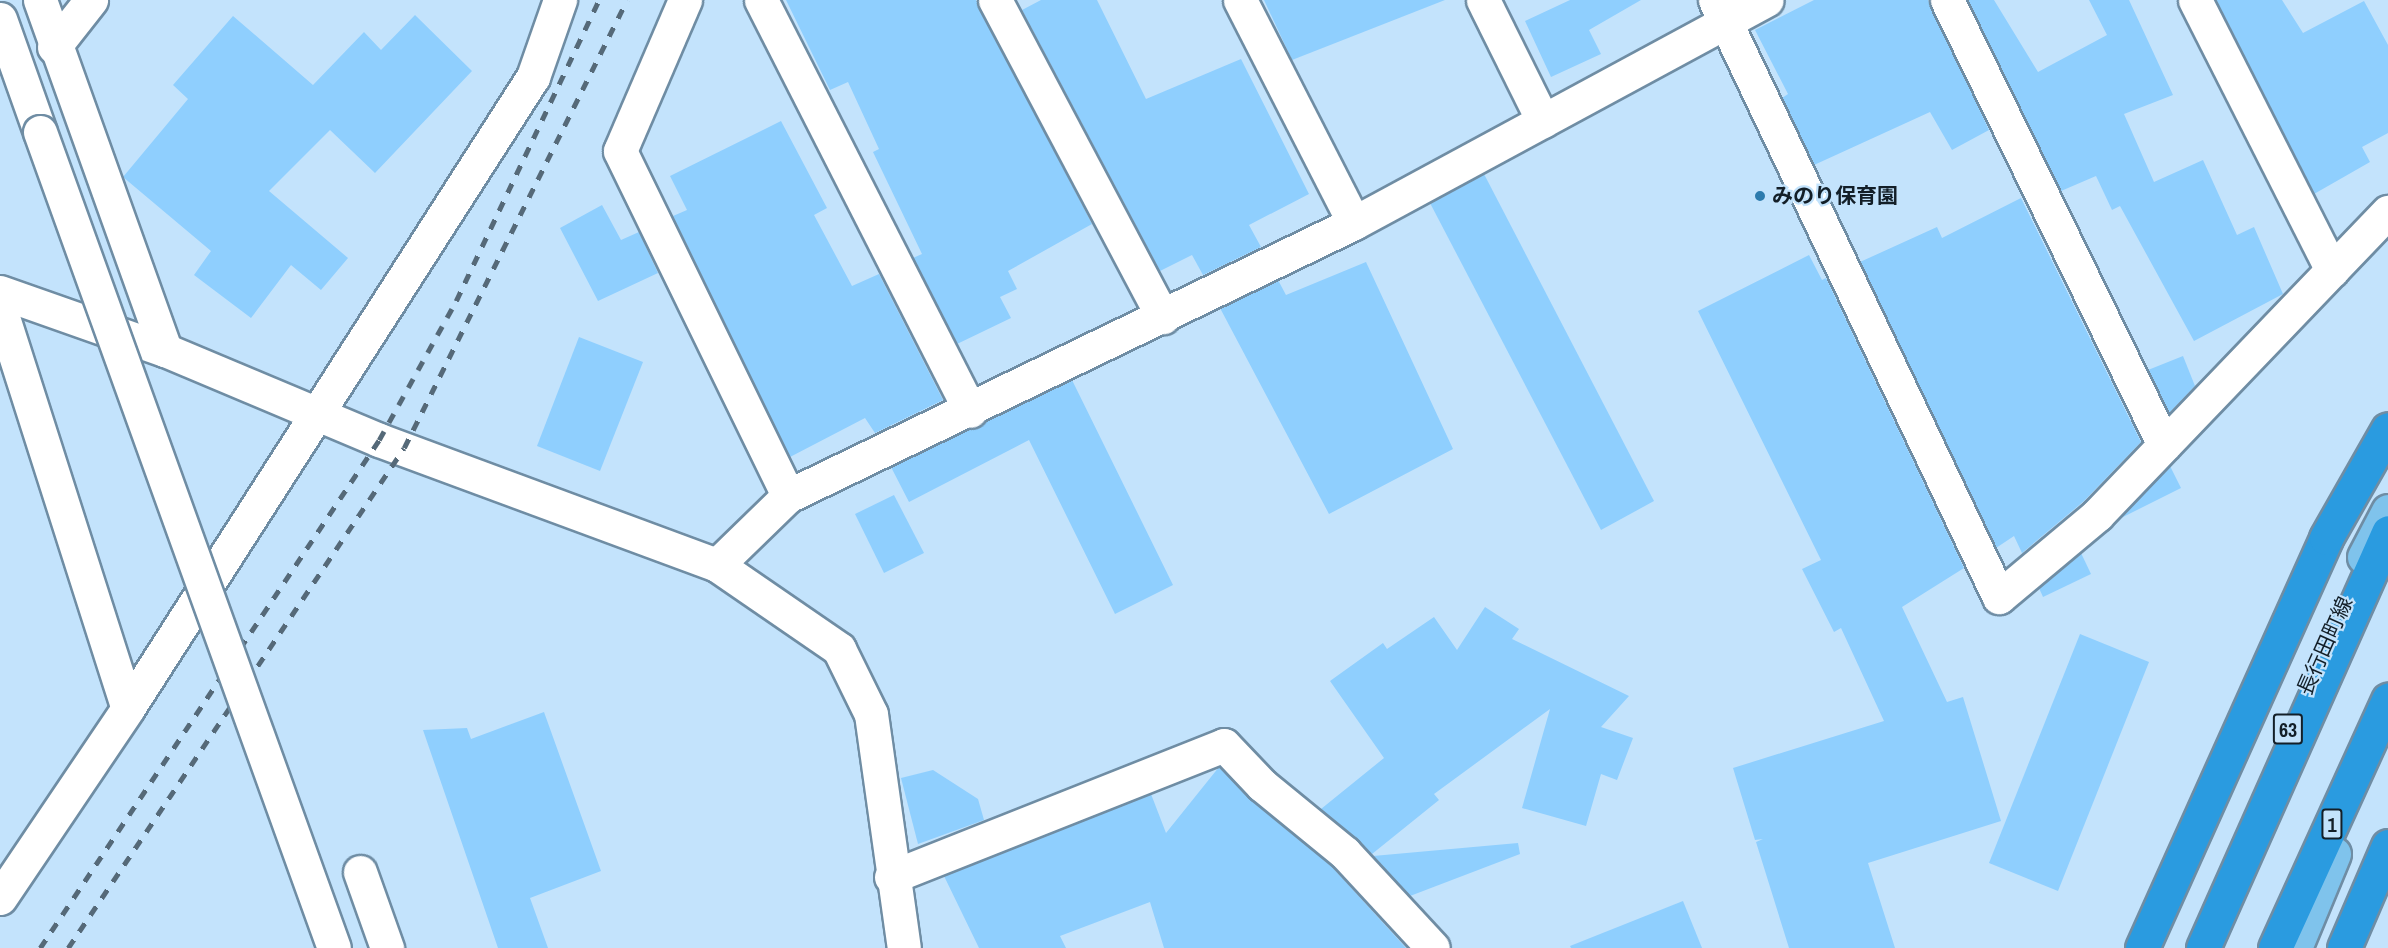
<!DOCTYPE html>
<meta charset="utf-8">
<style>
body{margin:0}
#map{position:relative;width:2388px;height:948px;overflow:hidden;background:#c3e3fc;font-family:"Archivo Narrow","Noto Sans JP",sans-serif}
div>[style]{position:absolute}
.building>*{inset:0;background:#8fcffe}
.roads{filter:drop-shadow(2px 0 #6f8da4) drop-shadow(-2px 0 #6f8da4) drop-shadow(0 2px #6f8da4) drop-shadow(0 -2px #6f8da4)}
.minor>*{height:33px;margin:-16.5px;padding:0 16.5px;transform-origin:16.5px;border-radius:16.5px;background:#fff}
.tertiary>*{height:33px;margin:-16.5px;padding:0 16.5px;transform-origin:16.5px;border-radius:16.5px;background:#fff}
.primary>*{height:33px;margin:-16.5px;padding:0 16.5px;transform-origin:16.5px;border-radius:16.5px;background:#7fc3ec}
.motorway>*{height:33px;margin:-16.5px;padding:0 16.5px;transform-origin:16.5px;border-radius:16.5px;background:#2a9be0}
.rail>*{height:4.5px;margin-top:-2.25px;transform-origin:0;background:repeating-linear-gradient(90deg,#556978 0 10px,transparent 0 20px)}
.bridges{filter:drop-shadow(2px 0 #6f8da4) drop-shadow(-2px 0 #6f8da4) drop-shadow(0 2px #6f8da4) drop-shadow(0 -2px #6f8da4)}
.tertiary-bridge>*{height:33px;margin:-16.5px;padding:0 16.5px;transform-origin:16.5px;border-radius:16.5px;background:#fff}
.dots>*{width:16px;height:16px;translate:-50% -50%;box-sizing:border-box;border:3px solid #c3e3fc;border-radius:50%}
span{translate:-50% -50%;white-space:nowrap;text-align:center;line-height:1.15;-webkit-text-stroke:4.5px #c3e3fc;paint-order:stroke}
.shield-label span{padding:2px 4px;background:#c3e3fc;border:2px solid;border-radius:4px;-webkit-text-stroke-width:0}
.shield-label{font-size:20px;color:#131f28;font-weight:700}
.poi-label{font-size:21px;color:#131f28;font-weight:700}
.left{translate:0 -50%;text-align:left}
.street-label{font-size:21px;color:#131f28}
</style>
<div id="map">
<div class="building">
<i style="clip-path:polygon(786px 0,976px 0,1092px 224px,1008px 271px,1017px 289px,1000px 297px,1011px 318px,957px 344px,913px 258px,922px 254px,873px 152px,879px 149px,848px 82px,830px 90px)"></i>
<i style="clip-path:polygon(1041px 0,1097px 0,1146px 99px,1241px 59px,1309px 194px,1249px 225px,1261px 247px,1203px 275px,1192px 255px,1160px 271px,1022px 10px)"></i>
<i style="clip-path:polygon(1264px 0,1445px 0,1292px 60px)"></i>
<i style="clip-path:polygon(1570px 0,1641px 0,1589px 30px,1601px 54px,1551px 77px,1525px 21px)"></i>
<i style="clip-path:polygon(1814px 0,1928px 0,1989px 130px,1952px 150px,1930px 112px,1814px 165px,1782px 98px,1788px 94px,1755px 30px)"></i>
<i style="clip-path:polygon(1968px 0,1994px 0,2038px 72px,2107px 35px,2089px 0,2129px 0,2173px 95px,2124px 114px,2154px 182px,2203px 160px,2237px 235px,2254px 227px,2283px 294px,2194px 341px,2120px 206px,2112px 210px,2096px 176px,2061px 191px)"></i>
<i style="clip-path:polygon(2216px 0,2282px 0,2303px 33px,2364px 1px,2388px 45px,2388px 133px,2362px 147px,2370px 162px,2314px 194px)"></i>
<i style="clip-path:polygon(415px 15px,472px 71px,375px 173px,330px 130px,269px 191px,348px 258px,321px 290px,291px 265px,251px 318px,194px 275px,211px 251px,123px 177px,188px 99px,173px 85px,233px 16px,313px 85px,364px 32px,381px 50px)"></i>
<i style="clip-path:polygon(781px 121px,827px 208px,814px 215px,852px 286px,879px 274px,943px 400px,875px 433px,865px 418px,790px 457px,673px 216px,687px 210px,670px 176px)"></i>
<i style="clip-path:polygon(1484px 174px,1654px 501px,1601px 530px,1430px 203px)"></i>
<i style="clip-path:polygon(2021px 198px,2141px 442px,2084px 501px,2022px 553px,2014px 536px,1996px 548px,1860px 262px,1937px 227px,1942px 238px)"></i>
<i style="clip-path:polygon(602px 205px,621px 240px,639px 232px,658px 273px,598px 301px,560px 228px)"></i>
<i style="clip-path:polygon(1809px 255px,1822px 280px,1826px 278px,1964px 568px,1902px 607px,1947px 702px,1963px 697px,2001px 821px,1868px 863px,1895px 948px,1789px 948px,1756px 842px,1763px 839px,1755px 840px,1733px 768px,1884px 721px,1841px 628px,1834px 632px,1802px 569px,1821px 560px,1698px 311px)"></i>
<i style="clip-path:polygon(1366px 262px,1453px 449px,1329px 514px,1220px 308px,1278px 280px,1286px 295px)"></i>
<i style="clip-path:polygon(579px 337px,643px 362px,600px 471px,537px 446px)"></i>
<i style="clip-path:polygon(2183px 356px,2195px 386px,2169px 413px,2148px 370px)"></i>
<i style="clip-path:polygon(1072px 380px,1173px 585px,1115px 614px,1029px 440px,909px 502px,891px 467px)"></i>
<i style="clip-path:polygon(2170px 466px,2181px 488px,2119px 519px)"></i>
<i style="clip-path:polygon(894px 495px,924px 553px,884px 573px,855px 514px)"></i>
<i style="clip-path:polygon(2081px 553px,2091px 574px,2043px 597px,2039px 588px)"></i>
<i style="clip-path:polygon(1485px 607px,1519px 629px,1512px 639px,1629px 696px,1601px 727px,1633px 738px,1617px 780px,1601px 774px,1586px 826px,1522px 808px,1550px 709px,1434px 794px,1439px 800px,1372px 854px,1321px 809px,1384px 758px,1330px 681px,1383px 643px,1387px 649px,1434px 617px,1457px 650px)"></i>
<i style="clip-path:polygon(2080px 634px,2149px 662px,2058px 891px,1989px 863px)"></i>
<i style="clip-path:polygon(544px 712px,601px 871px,530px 898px,548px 948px,498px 948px,423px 730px,467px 728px,471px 739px)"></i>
<i style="clip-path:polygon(1219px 767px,1332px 867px,1406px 948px,1164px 948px,1150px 902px,1060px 936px,1066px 948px,979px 948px,944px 876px,1151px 794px,1166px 833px)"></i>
<i style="clip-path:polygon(933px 770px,978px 799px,984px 820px,918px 844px,901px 778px)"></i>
<i style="clip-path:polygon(1518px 843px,1520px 854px,1410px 896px,1373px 856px)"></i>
<i style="clip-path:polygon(1683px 901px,1702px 948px,1571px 948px,1570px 946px)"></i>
</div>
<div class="roads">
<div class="minor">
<i style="left:40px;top:0;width:372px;rotate:70.3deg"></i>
<i style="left:685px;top:0;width:164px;rotate:113.3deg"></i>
<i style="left:620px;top:151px;width:384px;rotate:64deg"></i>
<i style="left:788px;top:496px;width:99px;rotate:135.8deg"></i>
<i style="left:761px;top:0;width:461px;rotate:63deg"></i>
<i style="left:995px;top:0;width:359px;rotate:62.1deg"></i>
<i style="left:1483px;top:0;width:135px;rotate:63.6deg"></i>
<i style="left:1715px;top:0;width:661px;rotate:64.56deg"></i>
<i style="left:1999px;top:597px;width:128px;rotate:-39.9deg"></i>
<i style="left:2097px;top:515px;width:420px;rotate:-46.2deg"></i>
<i style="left:1947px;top:0;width:495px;rotate:64deg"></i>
<i style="left:2195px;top:0;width:303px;rotate:63.1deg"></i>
<i style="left:54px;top:47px;width:60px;rotate:-51.8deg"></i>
<i style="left:0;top:292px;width:175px;rotate:19.4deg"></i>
<i style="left:165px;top:350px;width:232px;rotate:22.8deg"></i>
<i style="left:379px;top:440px;width:360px;rotate:20.3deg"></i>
<i style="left:717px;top:565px;width:148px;rotate:34.5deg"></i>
<i style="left:0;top:308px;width:420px;rotate:72.3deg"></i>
<i style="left:360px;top:872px;width:81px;rotate:70.4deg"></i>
<i style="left:891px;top:877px;width:358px;rotate:-21.6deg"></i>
<i style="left:1224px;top:745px;width:55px;rotate:46.5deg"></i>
<i style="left:1262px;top:785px;width:107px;rotate:39.3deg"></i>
<i style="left:1345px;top:853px;width:129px;rotate:47.2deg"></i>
<i style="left:0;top:898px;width:229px;rotate:-56deg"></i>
<i style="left:128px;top:708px;width:750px;rotate:-57.31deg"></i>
<i style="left:533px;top:77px;width:82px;rotate:-70.7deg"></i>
</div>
<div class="tertiary">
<i style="left:1240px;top:0;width:250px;rotate:62.9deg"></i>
<i style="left:0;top:19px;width:120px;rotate:70.5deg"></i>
<i style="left:788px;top:496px;width:628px;rotate:-25.75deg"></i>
<i style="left:1354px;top:223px;width:469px;rotate:-28.4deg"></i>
<i style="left:839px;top:649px;width:72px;rotate:63.8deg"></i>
<i style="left:871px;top:714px;width:236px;rotate:82deg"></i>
</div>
<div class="primary">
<i style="left:2364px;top:557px;width:52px;rotate:-62.4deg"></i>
<i style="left:2295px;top:948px;width:102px;rotate:-67.5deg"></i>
</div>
<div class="motorway">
<i style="left:2142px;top:948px;width:449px;rotate:-65.8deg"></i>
<i style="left:2326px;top:538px;width:125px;rotate:-60.4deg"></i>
<i style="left:2203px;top:948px;width:455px;rotate:-66deg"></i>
<i style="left:2275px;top:948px;width:273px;rotate:-65.5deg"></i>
<i style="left:2344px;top:948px;width:111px;rotate:-66.7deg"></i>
</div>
</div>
<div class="rail">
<i style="left:40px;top:948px;width:611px;rotate:-56.28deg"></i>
<i style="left:379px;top:440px;width:159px;rotate:-61deg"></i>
<i style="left:456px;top:301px;width:333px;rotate:-64.6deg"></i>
<i style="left:68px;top:948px;width:602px;rotate:-56.1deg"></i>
<i style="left:404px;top:448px;width:500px;rotate:-63.54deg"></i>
</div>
<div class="bridges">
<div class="tertiary-bridge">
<i style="left:40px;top:132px;width:867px;rotate:70.19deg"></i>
</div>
</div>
<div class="dots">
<i style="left:1760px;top:196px;background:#2d7bad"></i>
</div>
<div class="shield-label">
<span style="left:2288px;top:729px">63</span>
<span style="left:2332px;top:824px">1</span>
</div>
<div class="poi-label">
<span class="left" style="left:1772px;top:196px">みのり保育園</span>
</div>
<div class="street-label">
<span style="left:2325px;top:646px;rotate:-66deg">長行田町線</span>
</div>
</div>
